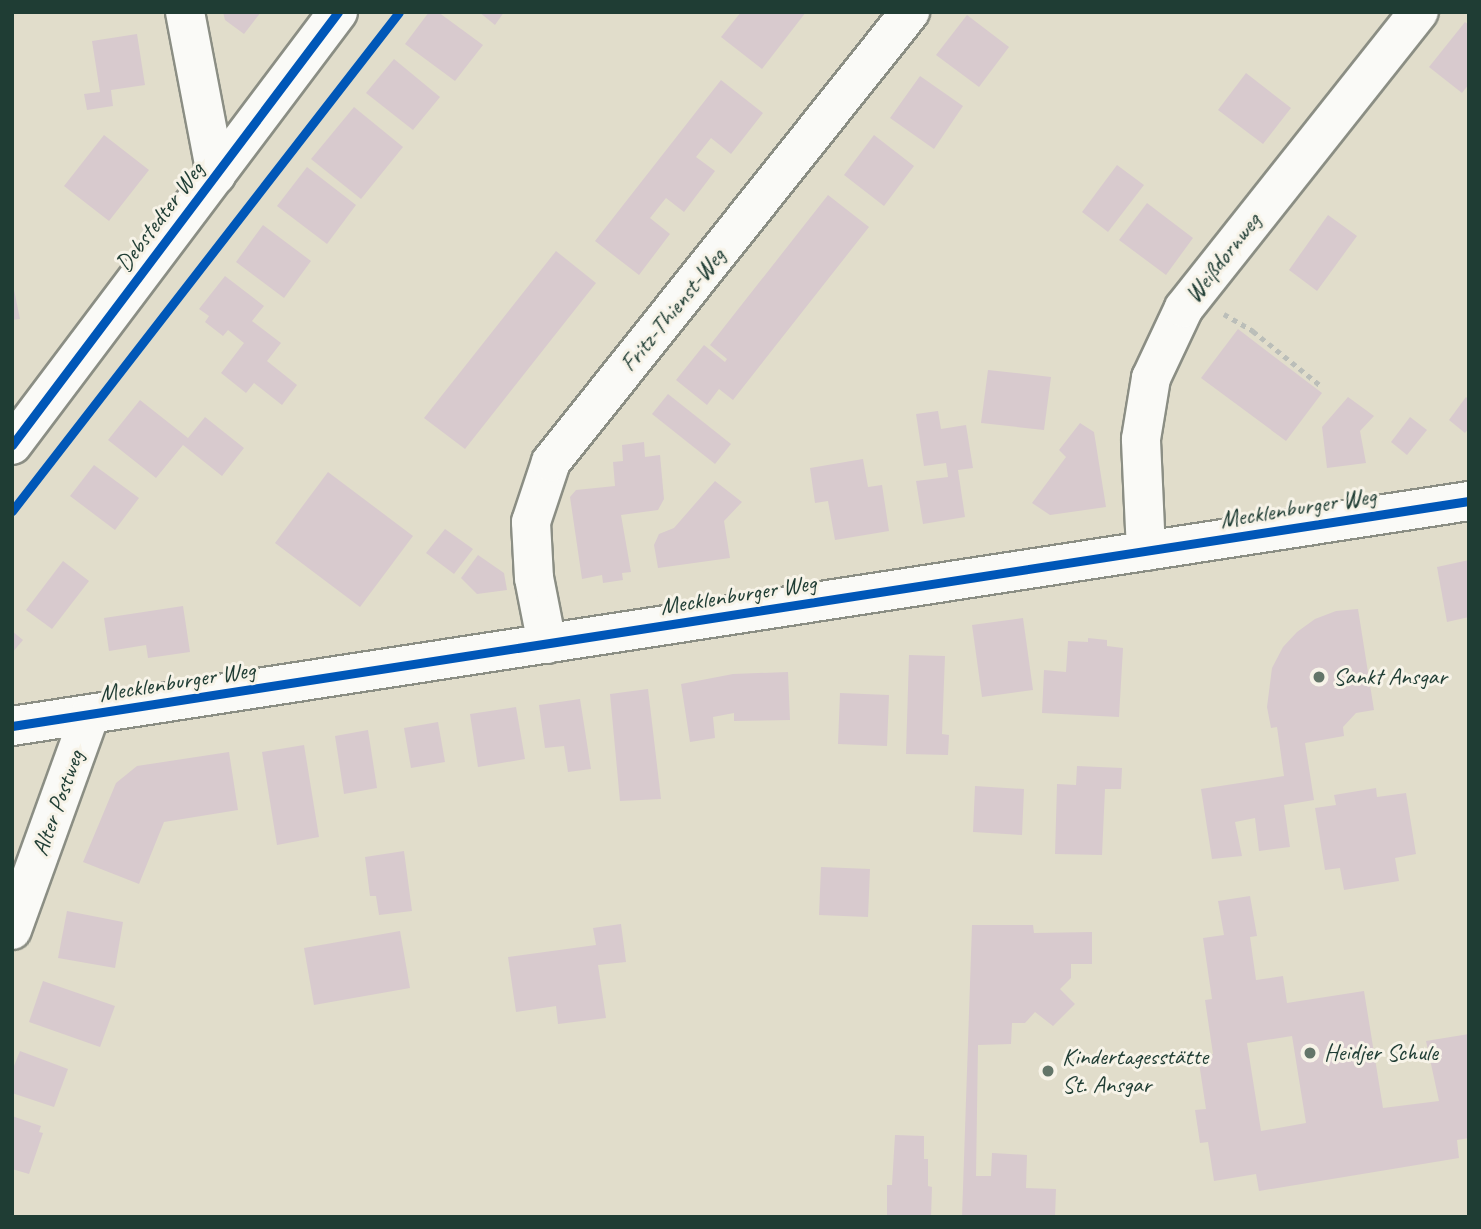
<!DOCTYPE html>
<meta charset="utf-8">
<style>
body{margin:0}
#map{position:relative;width:1481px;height:1229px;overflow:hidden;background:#e1ddcb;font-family:Caveat,sans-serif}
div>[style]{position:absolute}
.building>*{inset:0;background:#d8cace}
.path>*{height:4.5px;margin-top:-2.25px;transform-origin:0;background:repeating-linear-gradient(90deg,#bbbeb9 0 5px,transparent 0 10px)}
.roads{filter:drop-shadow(2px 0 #8b8e84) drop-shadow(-2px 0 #8b8e84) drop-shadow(0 2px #8b8e84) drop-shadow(0 -2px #8b8e84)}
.minor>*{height:38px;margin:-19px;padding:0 19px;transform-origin:19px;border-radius:19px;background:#fafaf7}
.cycleway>*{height:9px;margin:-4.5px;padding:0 4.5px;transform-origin:4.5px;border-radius:4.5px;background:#0057b8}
.dots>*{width:19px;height:19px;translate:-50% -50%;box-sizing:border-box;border:4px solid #f7f3e8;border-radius:50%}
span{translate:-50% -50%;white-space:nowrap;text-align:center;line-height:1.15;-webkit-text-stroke:6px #f7f3e8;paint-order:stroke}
.street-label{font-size:24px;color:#1f3d34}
.poi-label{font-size:24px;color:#1f3d34}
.left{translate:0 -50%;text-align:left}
.frame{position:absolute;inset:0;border:14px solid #1f3d34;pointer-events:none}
</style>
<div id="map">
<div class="building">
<i style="clip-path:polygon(223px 12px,261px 12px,244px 34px,225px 20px)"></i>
<i style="clip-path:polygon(429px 12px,438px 12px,483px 45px,455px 81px,405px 44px)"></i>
<i style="clip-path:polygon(479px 12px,504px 12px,495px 25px)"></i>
<i style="clip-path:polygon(741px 12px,806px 12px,762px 69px,721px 37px)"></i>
<i style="clip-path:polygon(967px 15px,1009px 47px,979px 87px,936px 55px)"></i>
<i style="clip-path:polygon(1465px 22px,1469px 25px,1469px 84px,1462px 93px,1429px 67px)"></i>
<i style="clip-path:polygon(137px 34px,145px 85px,111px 90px,113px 106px,87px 110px,84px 94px,100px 92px,92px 41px)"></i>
<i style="clip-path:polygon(394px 59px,440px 97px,413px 130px,366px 93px)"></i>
<i style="clip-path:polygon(1246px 73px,1291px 108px,1263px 144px,1218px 110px)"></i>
<i style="clip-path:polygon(920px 76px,963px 106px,934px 149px,890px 118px)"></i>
<i style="clip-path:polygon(721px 80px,763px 113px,731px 154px,711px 138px,696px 157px,715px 171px,684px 212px,666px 198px,650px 218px,670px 234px,639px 275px,595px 241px)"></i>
<i style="clip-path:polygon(354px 107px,403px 147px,361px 199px,311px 159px)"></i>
<i style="clip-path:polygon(104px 135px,149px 170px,109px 221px,64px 186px)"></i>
<i style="clip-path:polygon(874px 135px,914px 166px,884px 206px,844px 175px)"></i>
<i style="clip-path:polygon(1117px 165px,1144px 185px,1108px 232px,1082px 212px)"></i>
<i style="clip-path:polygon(307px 167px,356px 205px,327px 244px,277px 206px)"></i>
<i style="clip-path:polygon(828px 195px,869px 227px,733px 400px,719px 389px,707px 405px,676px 380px,704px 345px,725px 362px,727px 359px,710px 345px)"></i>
<i style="clip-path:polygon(1147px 203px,1193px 238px,1166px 275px,1119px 240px)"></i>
<i style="clip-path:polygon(1328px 215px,1357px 236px,1317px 291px,1289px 270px)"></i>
<i style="clip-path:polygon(263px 225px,311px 261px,284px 298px,236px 262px)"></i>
<i style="clip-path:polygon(556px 251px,596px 283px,465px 449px,424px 418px)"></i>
<i style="clip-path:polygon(225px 276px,264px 306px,252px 321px,281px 343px,267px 361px,297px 385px,282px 405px,254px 383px,246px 393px,221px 373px,244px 343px,228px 330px,223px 336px,205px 322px,209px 316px,199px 309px)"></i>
<i style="clip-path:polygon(12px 280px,20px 319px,12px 320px)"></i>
<i style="clip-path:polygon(1238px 329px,1322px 393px,1286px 441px,1201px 378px)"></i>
<i style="clip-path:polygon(988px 370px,1051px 377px,1044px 430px,981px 423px)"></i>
<i style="clip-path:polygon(668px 394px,731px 444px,715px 464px,652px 414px)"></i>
<i style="clip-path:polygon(1348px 397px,1374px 416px,1360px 431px,1366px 463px,1327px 468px,1322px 427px)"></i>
<i style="clip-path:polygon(1466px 397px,1469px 400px,1469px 428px,1465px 433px,1449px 420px)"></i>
<i style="clip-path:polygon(140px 400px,188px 438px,205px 417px,244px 448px,222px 476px,183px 445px,156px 478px,108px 440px)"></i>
<i style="clip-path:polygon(938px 411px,941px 429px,966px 425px,973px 468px,958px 470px,965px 517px,923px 524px,916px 481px,948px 477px,946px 463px,924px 466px,916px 414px)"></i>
<i style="clip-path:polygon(1410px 417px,1427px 430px,1407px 455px,1391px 442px)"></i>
<i style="clip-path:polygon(1080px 423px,1094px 432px,1106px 507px,1050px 515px,1032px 503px,1066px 457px,1059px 450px)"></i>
<i style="clip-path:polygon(644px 442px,645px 457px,660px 455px,664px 499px,658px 510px,621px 515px,631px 572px,622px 573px,623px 580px,603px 583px,602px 575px,582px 579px,570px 497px,576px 490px,615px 486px,613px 462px,623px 461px,622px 445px)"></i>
<i style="clip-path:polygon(863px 459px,868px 487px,882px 485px,889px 531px,835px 540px,828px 501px,815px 503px,810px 468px)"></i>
<i style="clip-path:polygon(94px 465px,139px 498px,115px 530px,70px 496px)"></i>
<i style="clip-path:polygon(328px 472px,413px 536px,360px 607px,275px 543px)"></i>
<i style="clip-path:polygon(715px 481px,742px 502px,724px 521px,730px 558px,658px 568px,654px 545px,659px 534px,674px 528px)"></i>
<i style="clip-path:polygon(445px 529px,473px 549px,454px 574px,426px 553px)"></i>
<i style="clip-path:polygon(478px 555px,504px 573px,507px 590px,477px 594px,461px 578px)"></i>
<i style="clip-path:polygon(1469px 560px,1469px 617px,1447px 622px,1437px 567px)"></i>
<i style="clip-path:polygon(63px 561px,89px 581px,52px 629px,26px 610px)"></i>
<i style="clip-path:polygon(183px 606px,190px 652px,148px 658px,146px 645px,109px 651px,104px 618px)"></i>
<i style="clip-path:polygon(1358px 609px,1374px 710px,1356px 713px,1343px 727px,1344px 736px,1305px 743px,1314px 800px,1284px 805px,1290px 847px,1259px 851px,1255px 818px,1235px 822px,1242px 856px,1212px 859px,1201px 789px,1284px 776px,1277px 727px,1271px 728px,1267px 707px,1272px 668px,1283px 647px,1297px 632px,1315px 619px,1336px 611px)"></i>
<i style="clip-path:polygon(1023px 618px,1033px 690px,982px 697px,972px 625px)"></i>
<i style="clip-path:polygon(12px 631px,23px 640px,12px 653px)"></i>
<i style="clip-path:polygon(1088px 638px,1107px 640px,1107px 646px,1123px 648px,1119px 717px,1042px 713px,1044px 670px,1066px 672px,1068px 641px,1088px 642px)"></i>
<i style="clip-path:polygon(909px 655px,945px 656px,942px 734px,949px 735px,948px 755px,906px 754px)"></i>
<i style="clip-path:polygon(788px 672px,790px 720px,734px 721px,734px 713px,713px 717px,715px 738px,690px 742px,681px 684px,733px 674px)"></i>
<i style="clip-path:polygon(648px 689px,661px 799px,620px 801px,610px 694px)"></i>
<i style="clip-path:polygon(840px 693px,889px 695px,887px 746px,838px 744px)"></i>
<i style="clip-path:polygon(580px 699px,591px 769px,568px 772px,564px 746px,545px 748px,539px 705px)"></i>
<i style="clip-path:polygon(516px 707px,525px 759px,478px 767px,470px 714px)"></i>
<i style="clip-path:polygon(438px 722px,445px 762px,411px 768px,404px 728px)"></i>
<i style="clip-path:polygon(368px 730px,377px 788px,344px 794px,335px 736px)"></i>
<i style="clip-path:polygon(304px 745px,319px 837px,277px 845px,262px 752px)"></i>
<i style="clip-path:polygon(229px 752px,238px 810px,164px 822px,139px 884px,83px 862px,116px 783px,137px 766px)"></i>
<i style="clip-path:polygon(1077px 766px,1122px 768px,1121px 789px,1105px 789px,1102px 855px,1055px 854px,1057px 784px,1076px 785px)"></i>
<i style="clip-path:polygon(975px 786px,1024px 789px,1022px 835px,973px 832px)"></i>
<i style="clip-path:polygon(1376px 788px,1377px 797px,1406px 793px,1416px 854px,1395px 858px,1399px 881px,1344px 890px,1340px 868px,1325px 870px,1315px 808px,1336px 805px,1334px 795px)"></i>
<i style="clip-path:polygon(404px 851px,412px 911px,379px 915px,376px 896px,370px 896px,365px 857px)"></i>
<i style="clip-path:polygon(821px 867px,870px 869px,868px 917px,819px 915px)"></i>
<i style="clip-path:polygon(evenodd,1250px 896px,1257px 936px,1250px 937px,1256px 980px,1283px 976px,1287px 1003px,1364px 991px,1383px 1108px,1439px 1101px,1426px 1041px,1469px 1034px,1469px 1138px,1457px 1140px,1459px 1158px,1259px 1191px,1256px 1174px,1214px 1181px,1208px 1142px,1200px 1143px,1195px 1110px,1206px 1109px,1198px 1056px,1213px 1054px,1205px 1000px,1212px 999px,1203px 938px,1224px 935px,1218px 901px,1250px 896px,1292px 1036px,1306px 1123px,1261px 1131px,1247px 1043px,1292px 1036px)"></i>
<i style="clip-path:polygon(67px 911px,123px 922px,115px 968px,58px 958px)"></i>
<i style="clip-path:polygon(621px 924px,626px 962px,598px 965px,606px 1018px,558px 1024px,556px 1006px,516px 1012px,508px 957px,596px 945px,593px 928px)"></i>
<i style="clip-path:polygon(972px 925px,1033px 925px,1034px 933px,1092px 932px,1092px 964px,1071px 964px,1071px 978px,1060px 989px,1075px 1004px,1053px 1026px,1035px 1012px,1025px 1023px,1012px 1023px,1011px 1044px,978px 1045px,976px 1176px,991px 1176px,992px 1153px,1027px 1155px,1026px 1188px,1056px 1189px,1055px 1217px,962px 1217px)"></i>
<i style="clip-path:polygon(400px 931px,410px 988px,314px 1005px,304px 948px)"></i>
<i style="clip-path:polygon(43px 981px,115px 1006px,100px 1047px,29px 1022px)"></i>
<i style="clip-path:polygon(20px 1051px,68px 1069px,54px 1107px,12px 1093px,12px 1071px)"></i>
<i style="clip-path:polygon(12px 1116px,41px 1126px,39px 1132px,43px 1133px,29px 1174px,12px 1169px)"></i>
<i style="clip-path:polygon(895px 1135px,924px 1136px,924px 1159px,928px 1159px,928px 1186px,932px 1187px,931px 1217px,887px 1217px,887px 1185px,892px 1185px)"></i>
</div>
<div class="path">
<i style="left:1224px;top:314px;width:34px;rotate:30deg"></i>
<i style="left:1253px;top:331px;width:86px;rotate:38.9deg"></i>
</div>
<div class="roads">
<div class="minor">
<i style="left:185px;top:12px;width:166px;rotate:79.2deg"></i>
<i style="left:12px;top:445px;width:542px;rotate:-53.02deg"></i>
<i style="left:1146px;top:551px;width:112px;rotate:-92.6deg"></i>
<i style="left:1141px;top:439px;width:62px;rotate:-80.7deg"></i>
<i style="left:1151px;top:378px;width:77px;rotate:-64.8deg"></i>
<i style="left:1184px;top:308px;width:378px;rotate:-51.6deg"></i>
<i style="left:547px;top:644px;width:67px;rotate:-101.1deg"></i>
<i style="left:534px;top:578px;width:56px;rotate:-93.1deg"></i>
<i style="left:531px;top:522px;width:63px;rotate:-71.6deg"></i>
<i style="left:551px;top:462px;width:576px;rotate:-51.42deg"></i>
<i style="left:12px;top:726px;width:1474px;rotate:-8.78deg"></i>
<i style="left:12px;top:930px;width:229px;rotate:-70.1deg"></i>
</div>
</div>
<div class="cycleway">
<i style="left:12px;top:445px;width:542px;rotate:-53.02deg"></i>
<i style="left:12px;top:511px;width:631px;rotate:-52.2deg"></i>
<i style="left:12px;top:726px;width:1474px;rotate:-8.78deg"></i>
</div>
<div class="dots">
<i style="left:1319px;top:677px;background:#637569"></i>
<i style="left:1310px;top:1053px;background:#637569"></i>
<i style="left:1048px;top:1071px;background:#637569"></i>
</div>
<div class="street-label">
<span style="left:160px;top:217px;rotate:-53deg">Debstedter Weg</span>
<span style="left:1223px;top:258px;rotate:-52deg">Weißdornweg</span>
<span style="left:673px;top:310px;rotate:-51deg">Fritz-Thienst-Weg</span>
<span style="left:1298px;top:508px;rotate:-9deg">Mecklenburger Weg</span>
<span style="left:738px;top:595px;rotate:-9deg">Mecklenburger Weg</span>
<span style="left:177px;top:682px;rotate:-9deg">Mecklenburger Weg</span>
<span style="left:58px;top:803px;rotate:-70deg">Alter Postweg</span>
</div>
<div class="poi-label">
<span class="left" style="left:1333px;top:677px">Sankt Ansgar</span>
<span class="left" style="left:1324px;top:1053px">Heidjer Schule</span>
<span class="left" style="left:1062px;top:1071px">Kindertagesstätte<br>St. Ansgar</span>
</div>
<div class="frame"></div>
</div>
